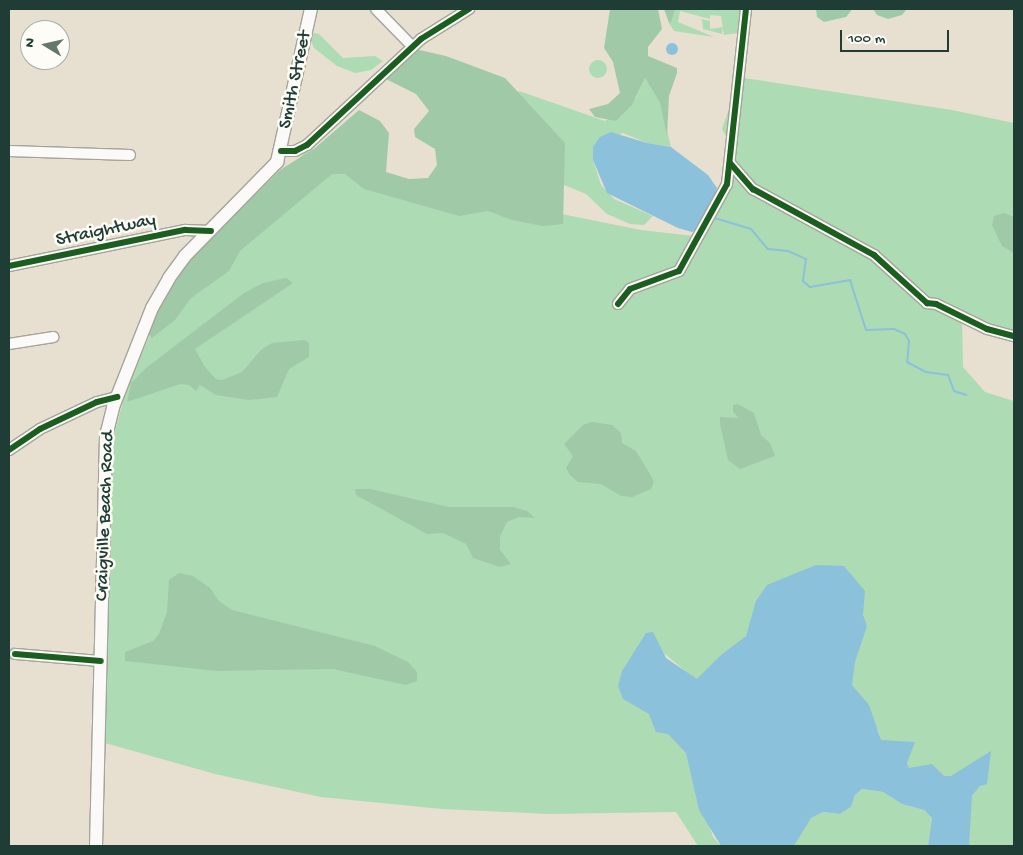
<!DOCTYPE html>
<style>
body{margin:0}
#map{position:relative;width:1023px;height:855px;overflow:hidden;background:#e7e0d1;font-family:"Gochi Hand",sans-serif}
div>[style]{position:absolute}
.green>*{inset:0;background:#addbb4}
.round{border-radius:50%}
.forest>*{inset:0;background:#a0caa7}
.water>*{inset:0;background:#8bc1da}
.stream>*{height:2px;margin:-1px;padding:0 1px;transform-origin:1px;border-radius:1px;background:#8bc1da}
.roads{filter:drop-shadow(1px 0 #a4a499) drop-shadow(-1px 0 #a4a499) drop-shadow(0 1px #a4a499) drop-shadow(0 -1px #a4a499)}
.minor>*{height:10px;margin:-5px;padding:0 5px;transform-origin:5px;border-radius:5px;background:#fbfaf8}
.major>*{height:12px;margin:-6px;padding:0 6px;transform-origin:6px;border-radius:6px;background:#fbfaf8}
.cycleway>*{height:6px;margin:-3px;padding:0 3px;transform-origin:3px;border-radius:3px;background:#1b5e20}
span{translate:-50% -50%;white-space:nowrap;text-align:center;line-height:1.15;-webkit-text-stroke:5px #fdfcf7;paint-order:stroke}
.street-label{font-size:19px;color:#1f3d34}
.frame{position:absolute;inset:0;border:10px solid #1f3d34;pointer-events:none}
.north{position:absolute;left:20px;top:20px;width:50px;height:50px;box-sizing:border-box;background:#fdfcf7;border:1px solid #a4b0a9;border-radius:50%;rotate:279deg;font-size:14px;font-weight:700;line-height:20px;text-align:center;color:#1f3d34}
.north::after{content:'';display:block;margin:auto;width:18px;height:22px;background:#65766b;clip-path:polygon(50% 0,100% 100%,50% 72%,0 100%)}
.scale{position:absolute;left:840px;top:30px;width:109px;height:22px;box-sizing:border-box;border:2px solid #1f3d34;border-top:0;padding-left:6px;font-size:15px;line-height:18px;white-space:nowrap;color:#1f3d34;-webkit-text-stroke:4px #fdfcf7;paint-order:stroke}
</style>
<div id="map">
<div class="green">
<i style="clip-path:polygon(675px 9px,740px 9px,739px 33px,724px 35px,721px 16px,710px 15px,710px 19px,680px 11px,678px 22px,714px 37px,674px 31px,669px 23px)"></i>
<i style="clip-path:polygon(702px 19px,710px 21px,710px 29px,723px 27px,722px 34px,703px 29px)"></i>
<i style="clip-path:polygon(314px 33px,319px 34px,343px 58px,375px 56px,383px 61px,371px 70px,355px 73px,337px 66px,314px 48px,310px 39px)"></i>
<i class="round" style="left:589px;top:60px;width:18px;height:18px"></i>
<i style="clip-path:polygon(390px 70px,522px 92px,605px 121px,636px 98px,645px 78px,660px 103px,671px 147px,647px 143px,623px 133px,593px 147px,593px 160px,601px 185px,614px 199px,653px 216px,644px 225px,630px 224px,607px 214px,586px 194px,557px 182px,519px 149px,393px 81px,388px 76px)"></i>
<i style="clip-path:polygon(744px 78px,952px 110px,1014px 123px,1014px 333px,962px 320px,963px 367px,985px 392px,1014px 401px,1014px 846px,969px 846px,969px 810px,972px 796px,980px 786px,909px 769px,907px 763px,881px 750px,879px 732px,851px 695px,814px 566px,803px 571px,746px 636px,729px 650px,714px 671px,696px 680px,665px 654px,671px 730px,687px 751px,713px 837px,721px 846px,698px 846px,676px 812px,548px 814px,442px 809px,321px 797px,215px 774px,105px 743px,112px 443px,124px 397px,139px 360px,168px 294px,191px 261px,307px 151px,347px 171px,641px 230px,694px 236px,723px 186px,735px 150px)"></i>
<i style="clip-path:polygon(732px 100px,729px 138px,727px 138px,722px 129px)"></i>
<i style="clip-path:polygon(862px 789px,883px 792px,902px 804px,924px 810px,932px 818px,928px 846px,794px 846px,810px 818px,823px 812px,840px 814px,851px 807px,855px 795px)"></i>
</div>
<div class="forest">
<i style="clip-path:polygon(610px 9px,658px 9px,662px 29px,648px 47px,648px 56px,677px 68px,677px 73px,669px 96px,667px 136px,660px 103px,645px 78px,632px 105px,616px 121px,595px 117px,589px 109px,608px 104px,620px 93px,613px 62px,604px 48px)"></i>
<i style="clip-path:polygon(664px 9px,675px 9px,671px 22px,669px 23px)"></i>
<i style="clip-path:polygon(816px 9px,851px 9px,851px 11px,846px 17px,824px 22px,817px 17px)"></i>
<i style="clip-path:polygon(873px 9px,907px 9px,902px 15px,888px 19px,877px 15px)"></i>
<i style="clip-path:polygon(415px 49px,446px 56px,505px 78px,565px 143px,563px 224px,543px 226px,512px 220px,488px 211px,459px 216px,364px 189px,345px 174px,332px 174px,240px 251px,229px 271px,191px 298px,175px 320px,152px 338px,148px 334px,164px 297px,189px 260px,280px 170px,315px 148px,359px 110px,380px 121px,389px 133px,386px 172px,409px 179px,428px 178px,437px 165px,435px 149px,415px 137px,414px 129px,429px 111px,416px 94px,386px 79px)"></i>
<i style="clip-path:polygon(1004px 213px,1014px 217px,1014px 253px,1002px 246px,992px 225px,994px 216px)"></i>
<i style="clip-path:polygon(286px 278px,293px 283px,195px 349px,205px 367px,216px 379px,222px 380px,242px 372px,261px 350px,272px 343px,305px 340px,309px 343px,309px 357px,289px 369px,277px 397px,248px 400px,216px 395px,200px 385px,196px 391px,189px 385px,180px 384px,127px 402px,131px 383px,146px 368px,244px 293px,263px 283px)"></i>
<i style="clip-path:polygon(738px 404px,754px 413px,761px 435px,770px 443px,775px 456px,740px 469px,728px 460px,720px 424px,720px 417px,738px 418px,733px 411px,733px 405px)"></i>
<i style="clip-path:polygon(592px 422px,612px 425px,621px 433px,622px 443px,636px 451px,650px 474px,654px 482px,651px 489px,632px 497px,621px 496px,601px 484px,578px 482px,570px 475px,566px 468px,573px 456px,564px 444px,583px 425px)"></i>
<i style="clip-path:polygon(355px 489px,370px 489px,449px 507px,513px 507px,527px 511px,535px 518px,519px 517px,507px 522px,500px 536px,500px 550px,511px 564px,500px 567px,473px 558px,466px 544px,443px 533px,427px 534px,356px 495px)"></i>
<i style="clip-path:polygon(179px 573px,193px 576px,210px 588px,219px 601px,232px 610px,375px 646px,408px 662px,417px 672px,417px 681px,406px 685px,333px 669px,217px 671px,125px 661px,125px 652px,153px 641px,159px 634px,167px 612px,169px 580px)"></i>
</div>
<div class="water">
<i class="round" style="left:666px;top:43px;width:12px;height:12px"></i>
<i style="clip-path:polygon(611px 132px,647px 143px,671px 147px,708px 175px,717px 188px,713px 203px,699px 228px,692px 232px,678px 228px,607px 193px,593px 160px,593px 147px,600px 137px)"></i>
<i style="clip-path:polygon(816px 565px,844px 566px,865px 591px,863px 615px,867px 626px,855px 662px,852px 685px,869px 705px,881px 740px,915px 742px,907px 763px,909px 768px,932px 764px,944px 776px,951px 776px,991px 751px,987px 784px,980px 786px,972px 796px,969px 846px,928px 846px,932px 818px,924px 810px,902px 804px,883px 792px,862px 789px,855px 795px,851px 807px,840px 814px,823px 812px,811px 818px,794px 846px,721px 846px,699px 810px,686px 753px,668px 734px,656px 732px,649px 714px,623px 699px,618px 686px,622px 671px,646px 633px,653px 632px,666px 658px,697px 679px,721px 655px,746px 636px,756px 601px,767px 585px)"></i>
</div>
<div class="stream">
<i style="left:711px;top:217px;width:42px;rotate:16.7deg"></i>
<i style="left:751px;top:229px;width:26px;rotate:50deg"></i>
<i style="left:768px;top:249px;width:20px;rotate:6deg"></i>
<i style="left:788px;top:251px;width:20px;rotate:24deg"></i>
<i style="left:806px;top:259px;width:22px;rotate:98deg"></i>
<i style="left:803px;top:281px;width:9px;rotate:41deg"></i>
<i style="left:810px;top:287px;width:41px;rotate:-9.9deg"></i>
<i style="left:850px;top:280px;width:52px;rotate:72.3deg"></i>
<i style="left:866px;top:330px;width:28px;rotate:-2deg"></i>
<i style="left:894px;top:329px;width:12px;rotate:24deg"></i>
<i style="left:905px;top:334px;width:8px;rotate:60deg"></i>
<i style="left:909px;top:341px;width:21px;rotate:95deg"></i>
<i style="left:907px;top:362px;width:21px;rotate:28deg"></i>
<i style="left:926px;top:372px;width:22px;rotate:8deg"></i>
<i style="left:948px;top:375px;width:17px;rotate:69deg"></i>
<i style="left:954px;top:391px;width:13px;rotate:18deg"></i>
</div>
<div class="roads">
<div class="minor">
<i style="left:376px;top:9px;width:52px;rotate:45.8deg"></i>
<i style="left:9px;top:151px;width:121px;rotate:1.9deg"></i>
<i style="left:281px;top:151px;width:14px"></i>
<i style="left:295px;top:151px;width:13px;rotate:-27deg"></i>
<i style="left:307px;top:145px;width:156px;rotate:-42.9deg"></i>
<i style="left:421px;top:39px;width:57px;rotate:-32deg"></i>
<i style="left:730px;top:163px;width:35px;rotate:49deg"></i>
<i style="left:753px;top:189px;width:138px;rotate:28.6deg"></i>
<i style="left:874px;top:255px;width:72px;rotate:42.2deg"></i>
<i style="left:927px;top:303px;width:9px;rotate:6deg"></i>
<i style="left:936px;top:304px;width:57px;rotate:26.1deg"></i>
<i style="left:987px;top:329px;width:28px;rotate:15deg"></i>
<i style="left:9px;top:266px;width:180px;rotate:-11.6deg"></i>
<i style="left:185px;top:230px;width:26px;rotate:2deg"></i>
<i style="left:618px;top:304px;width:19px;rotate:-51deg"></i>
<i style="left:630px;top:289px;width:52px;rotate:-20.2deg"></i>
<i style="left:679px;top:271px;width:99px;rotate:-61.1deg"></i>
<i style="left:727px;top:184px;width:176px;rotate:-83.8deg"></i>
<i style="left:9px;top:344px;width:45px;rotate:-9deg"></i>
<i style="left:9px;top:450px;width:37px;rotate:-34deg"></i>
<i style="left:40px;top:429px;width:63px;rotate:-25.3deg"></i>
<i style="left:97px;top:402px;width:21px;rotate:-14deg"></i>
<i style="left:15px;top:654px;width:86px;rotate:4.7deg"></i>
</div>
<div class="major">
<i style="left:96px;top:846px;width:410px;rotate:-88.6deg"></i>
<i style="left:106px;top:436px;width:30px;rotate:-76deg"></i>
<i style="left:113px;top:407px;width:106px;rotate:-68.5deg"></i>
<i style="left:152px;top:308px;width:34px;rotate:-60deg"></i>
<i style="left:169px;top:278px;width:27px;rotate:-54deg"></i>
<i style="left:185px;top:256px;width:132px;rotate:-45.6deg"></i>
<i style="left:277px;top:162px;width:157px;rotate:-77.5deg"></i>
</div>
</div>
<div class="cycleway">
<i style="left:281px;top:151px;width:14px"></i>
<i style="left:295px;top:151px;width:13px;rotate:-27deg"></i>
<i style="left:307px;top:145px;width:156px;rotate:-42.9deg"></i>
<i style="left:421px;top:39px;width:57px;rotate:-32deg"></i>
<i style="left:730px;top:163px;width:35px;rotate:49deg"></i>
<i style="left:753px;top:189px;width:138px;rotate:28.6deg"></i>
<i style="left:874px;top:255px;width:72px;rotate:42.2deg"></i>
<i style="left:927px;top:303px;width:9px;rotate:6deg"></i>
<i style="left:936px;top:304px;width:57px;rotate:26.1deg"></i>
<i style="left:987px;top:329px;width:28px;rotate:15deg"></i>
<i style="left:9px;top:266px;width:180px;rotate:-11.6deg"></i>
<i style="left:185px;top:230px;width:26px;rotate:2deg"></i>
<i style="left:618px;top:304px;width:19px;rotate:-51deg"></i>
<i style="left:630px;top:289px;width:52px;rotate:-20.2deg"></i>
<i style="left:679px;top:271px;width:99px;rotate:-61.1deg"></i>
<i style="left:727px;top:184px;width:176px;rotate:-83.8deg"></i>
<i style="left:9px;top:450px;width:37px;rotate:-34deg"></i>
<i style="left:40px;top:429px;width:63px;rotate:-25.3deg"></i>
<i style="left:97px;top:402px;width:21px;rotate:-14deg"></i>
<i style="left:15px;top:654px;width:86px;rotate:4.7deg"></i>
</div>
<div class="street-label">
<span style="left:296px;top:80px;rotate:-78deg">Smith Street</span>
<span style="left:106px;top:231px;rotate:-12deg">Straightway</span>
<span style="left:106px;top:516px;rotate:-88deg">Craigville Beach Road</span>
</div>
<div class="frame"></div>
<div class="north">N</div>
<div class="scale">100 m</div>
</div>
